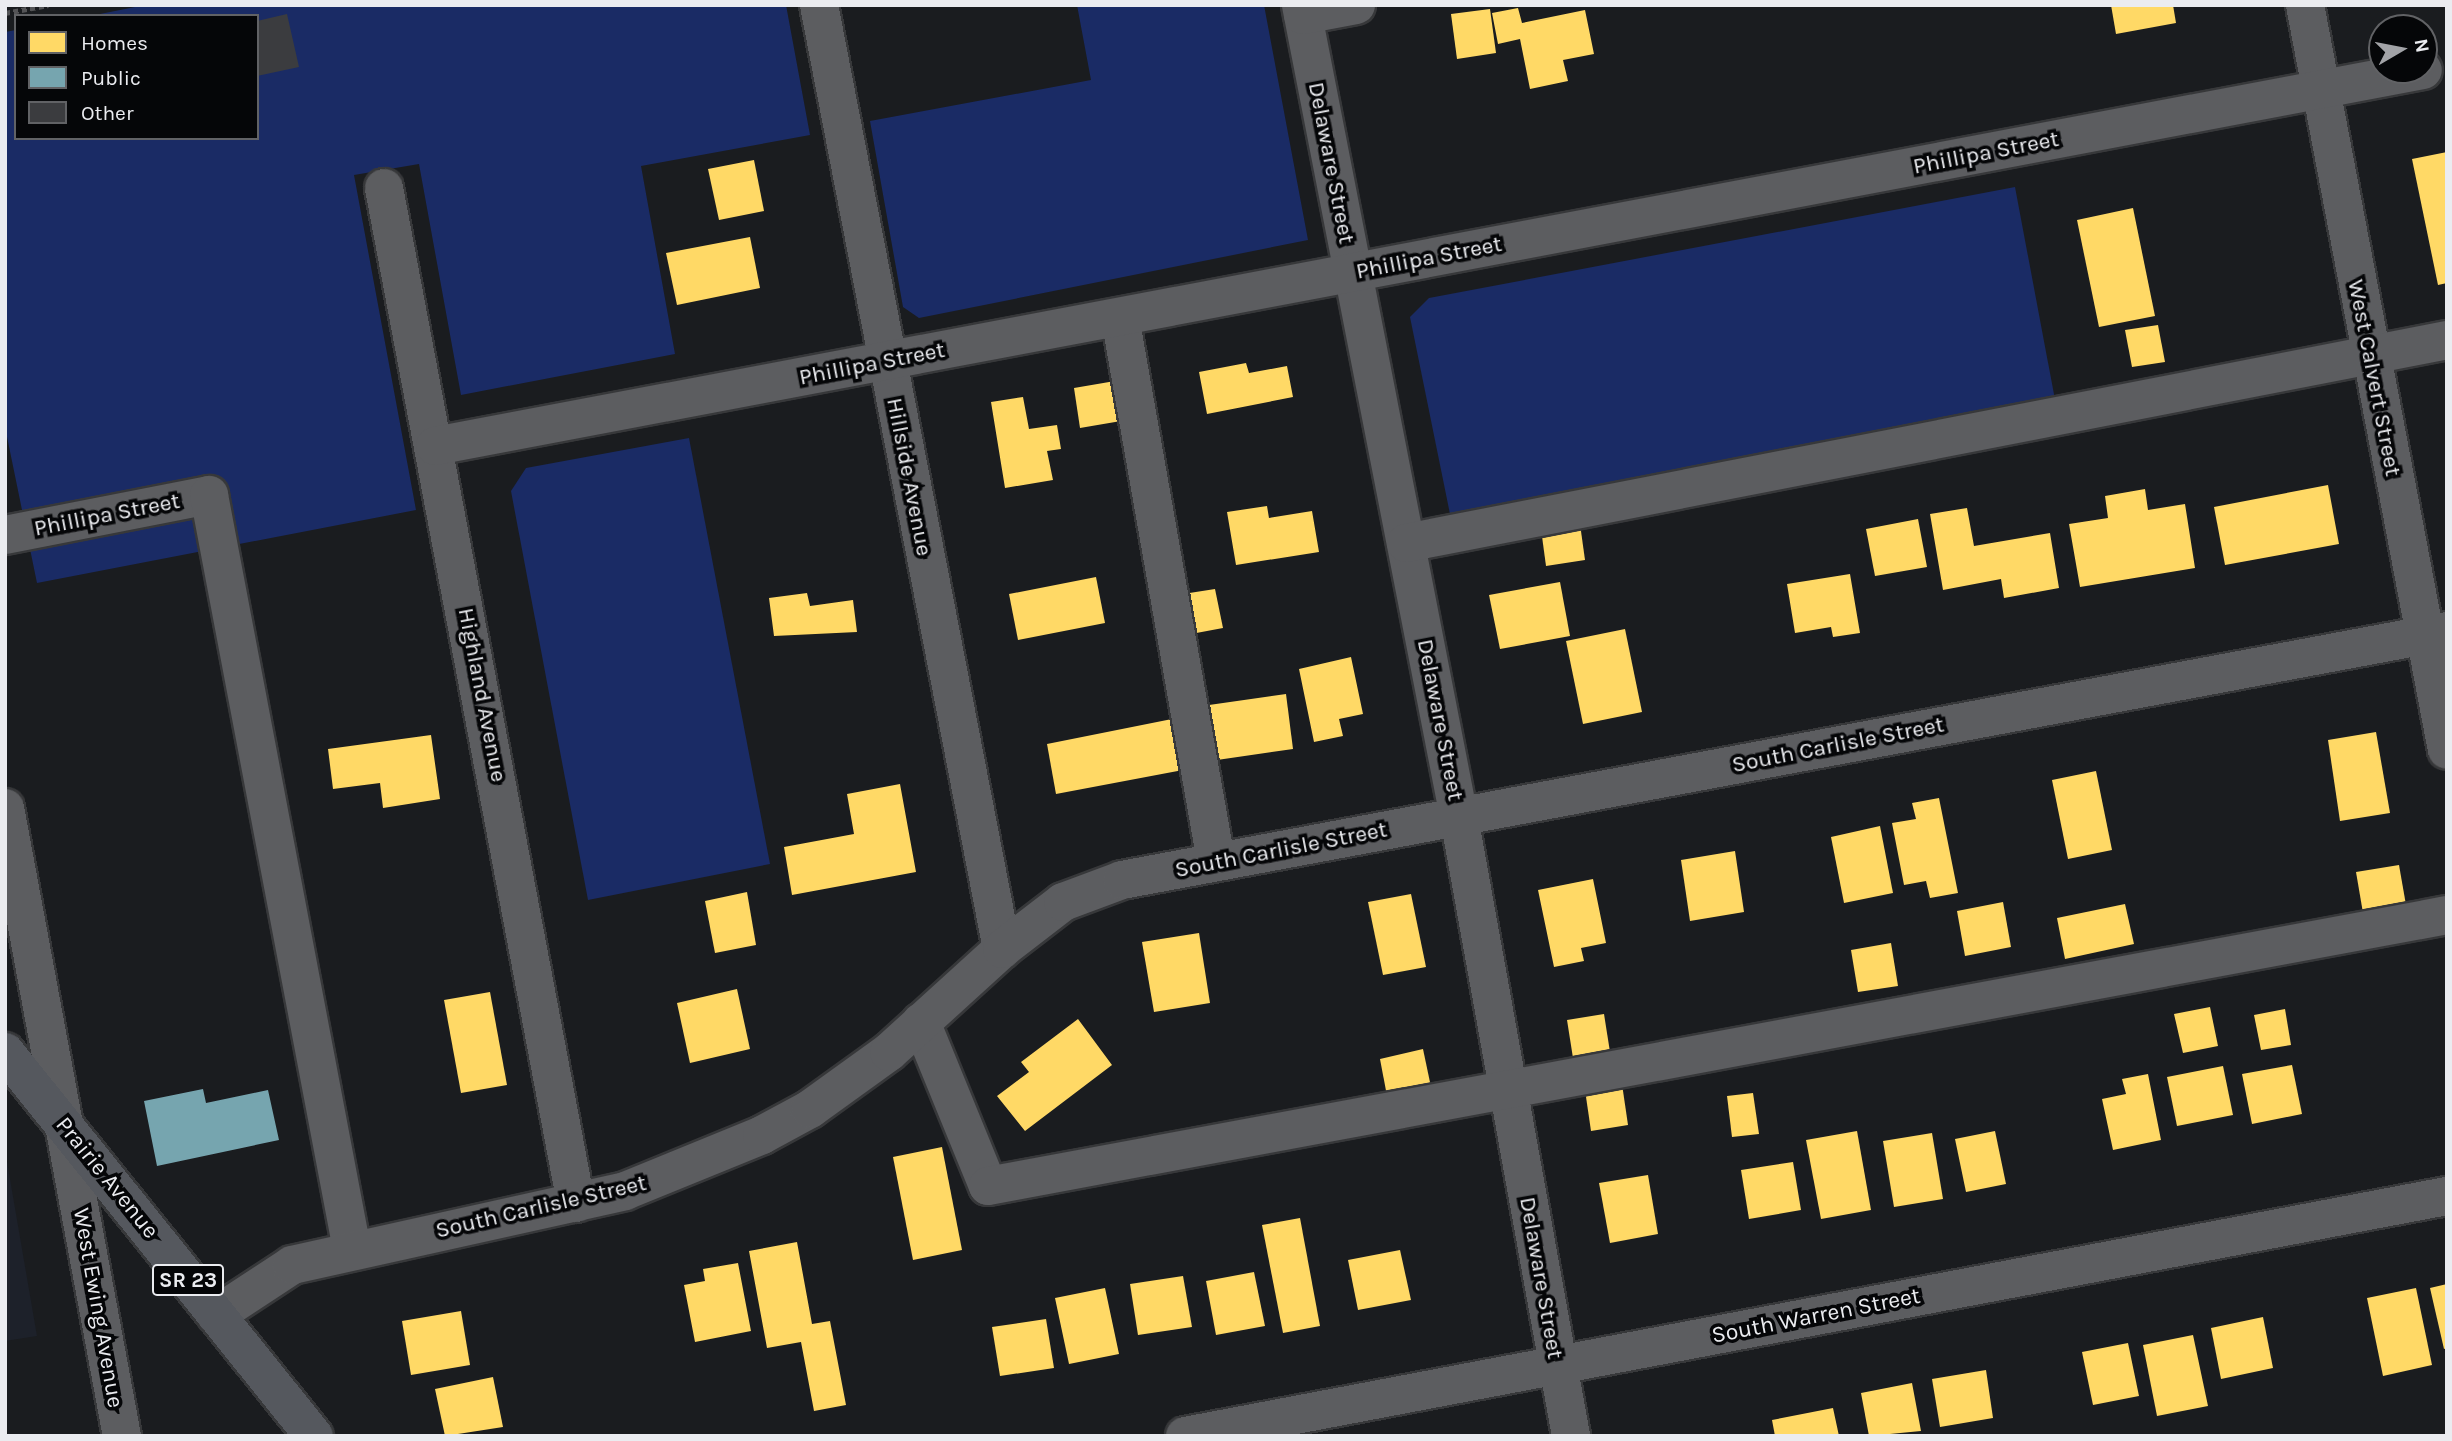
<!DOCTYPE html>
<style>
body{margin:0}
#map{position:relative;width:2452px;height:1441px;overflow:hidden;background:#1a1c1f;font-family:Karla,sans-serif}
div>[style]{position:absolute}
.built>*{inset:0;background:#1d212a}
.green>*{inset:0;background:#1a2b65}
.homes>*{inset:0;background:#ffd966}
.public>*{inset:0;background:#76a5af}
.building>*{inset:0;background:#3b3c3f}
.path>*{height:4.5px;margin-top:-2.25px;transform-origin:0;background:repeating-linear-gradient(90deg,#545456 0 5px,transparent 0 8.5px)}
.roads{filter:drop-shadow(2px 0 #37383a) drop-shadow(-2px 0 #37383a) drop-shadow(0 2px #37383a) drop-shadow(0 -2px #37383a)}
.minor>*{height:38px;margin:-19px;padding:0 19px;transform-origin:19px;border-radius:19px;background:#5c5d60}
.major>*{height:38px;margin:-19px;padding:0 19px;transform-origin:19px;border-radius:19px;background:#55585e}
span{translate:-50% -50%;white-space:nowrap;text-align:center;line-height:1.15;-webkit-text-stroke:7px #050608;paint-order:stroke}
.shield-label span{padding:2px 5px;background:#050608;border:2px solid;border-radius:5px;-webkit-text-stroke-width:0}
.shield-label{font-size:21px;color:#ebecf0;font-weight:700}
.street-label{font-size:23px;color:#ebecf0}
.frame{position:absolute;inset:0;border:7px solid #ebecf0;pointer-events:none}
.legend{position:absolute;left:14px;top:14px;width:245px;height:126px;box-sizing:border-box;background:#050608;border:2px solid #616265;margin:0;padding:9px 12px;list-style:none;font-size:21px;color:#ebecf0}
.legend li{display:flex;align-items:center;gap:14px;height:35px}
.legend b{width:35px;border:2px solid #616265}
.north{position:absolute;left:2368px;top:14px;width:70px;height:70px;box-sizing:border-box;background:#050608;border:2px solid #616265;border-radius:50%;rotate:80deg;font-size:19px;font-weight:700;line-height:28px;text-align:center;color:#ebecf0}
.north::after{content:'';display:block;margin:auto;width:24px;height:32px;background:#a2a3a7;clip-path:polygon(50% 0,100% 100%,50% 72%,0 100%)}
</style>
<div id="map">
<div class="built">
<i style="clip-path:polygon(5px 1150px,37px 1336px,5px 1341px)"></i>
</div>
<div class="green">
<i style="clip-path:polygon(145px 5px,786px 5px,810px 135px,641px 166px,675px 354px,461px 395px,419px 164px,354px 175px,416px 510px,37px 583px,5px 427px,5px 32px,16px 30px,16px 138px,257px 138px,257px 16px,90px 16px)"></i>
<i style="clip-path:polygon(1077px 5px,1264px 5px,1308px 240px,919px 318px,903px 307px,870px 121px,1091px 80px)"></i>
<i style="clip-path:polygon(2015px 187px,2056px 405px,1451px 519px,1410px 317px,1429px 298px)"></i>
<i style="clip-path:polygon(689px 438px,770px 864px,588px 900px,511px 491px,526px 468px)"></i>
</div>
<div class="homes">
<i style="clip-path:polygon(2111px 5px,2173px 5px,2176px 23px,2116px 34px)"></i>
<i style="clip-path:polygon(1518px 8px,1522px 23px,1585px 10px,1594px 54px,1563px 60px,1568px 81px,1530px 89px,1520px 39px,1498px 44px,1492px 13px)"></i>
<i style="clip-path:polygon(1490px 9px,1496px 53px,1457px 59px,1451px 14px)"></i>
<i style="clip-path:polygon(2447px 152px,2447px 283px,2438px 285px,2412px 159px)"></i>
<i style="clip-path:polygon(754px 160px,764px 211px,719px 220px,708px 169px)"></i>
<i style="clip-path:polygon(2133px 208px,2155px 316px,2099px 327px,2077px 220px)"></i>
<i style="clip-path:polygon(750px 237px,760px 288px,677px 305px,666px 253px)"></i>
<i style="clip-path:polygon(2158px 325px,2165px 362px,2132px 367px,2125px 330px)"></i>
<i style="clip-path:polygon(1246px 363px,1249px 373px,1287px 366px,1293px 397px,1207px 414px,1199px 372px)"></i>
<i style="clip-path:polygon(1115px 381px,1121px 421px,1080px 428px,1074px 388px)"></i>
<i style="clip-path:polygon(1023px 397px,1029px 429px,1057px 425px,1061px 449px,1047px 451px,1053px 480px,1005px 488px,991px 402px)"></i>
<i style="clip-path:polygon(2328px 485px,2339px 544px,2225px 565px,2214px 507px)"></i>
<i style="clip-path:polygon(2145px 489px,2148px 510px,2185px 504px,2195px 568px,2080px 587px,2069px 524px,2108px 518px,2105px 496px)"></i>
<i style="clip-path:polygon(1267px 506px,1269px 518px,1312px 511px,1319px 552px,1236px 565px,1227px 512px)"></i>
<i style="clip-path:polygon(1967px 508px,1974px 546px,2050px 533px,2059px 588px,2004px 598px,2001px 579px,1943px 590px,1930px 514px)"></i>
<i style="clip-path:polygon(1918px 519px,1927px 567px,1875px 576px,1866px 529px)"></i>
<i style="clip-path:polygon(1580px 524px,1585px 560px,1546px 566px,1541px 529px)"></i>
<i style="clip-path:polygon(1850px 574px,1860px 633px,1833px 637px,1831px 627px,1795px 633px,1787px 584px)"></i>
<i style="clip-path:polygon(1096px 577px,1105px 623px,1018px 640px,1009px 594px)"></i>
<i style="clip-path:polygon(1560px 582px,1570px 636px,1500px 649px,1489px 595px)"></i>
<i style="clip-path:polygon(1215px 589px,1223px 628px,1191px 634px,1183px 594px)"></i>
<i style="clip-path:polygon(807px 593px,810px 606px,853px 600px,857px 632px,774px 636px,769px 598px)"></i>
<i style="clip-path:polygon(1625px 629px,1642px 712px,1583px 724px,1566px 641px)"></i>
<i style="clip-path:polygon(1351px 657px,1363px 714px,1339px 719px,1343px 736px,1314px 742px,1299px 669px)"></i>
<i style="clip-path:polygon(1286px 694px,1293px 749px,1217px 760px,1209px 705px)"></i>
<i style="clip-path:polygon(1172px 719px,1183px 770px,1056px 794px,1047px 744px)"></i>
<i style="clip-path:polygon(2376px 732px,2390px 813px,2340px 821px,2328px 740px)"></i>
<i style="clip-path:polygon(431px 735px,440px 799px,383px 808px,380px 783px,333px 789px,328px 749px)"></i>
<i style="clip-path:polygon(2096px 771px,2112px 850px,2068px 859px,2052px 780px)"></i>
<i style="clip-path:polygon(900px 784px,916px 872px,792px 895px,784px 847px,854px 834px,847px 794px)"></i>
<i style="clip-path:polygon(1939px 798px,1958px 893px,1930px 898px,1926px 881px,1904px 885px,1892px 823px,1916px 819px,1912px 803px)"></i>
<i style="clip-path:polygon(1880px 826px,1893px 893px,1844px 903px,1831px 837px)"></i>
<i style="clip-path:polygon(1735px 851px,1744px 912px,1690px 921px,1681px 860px)"></i>
<i style="clip-path:polygon(2399px 865px,2406px 905px,2363px 913px,2356px 872px)"></i>
<i style="clip-path:polygon(1593px 879px,1606px 943px,1581px 948px,1584px 961px,1554px 967px,1538px 890px)"></i>
<i style="clip-path:polygon(747px 892px,756px 945px,715px 953px,705px 901px)"></i>
<i style="clip-path:polygon(1411px 894px,1426px 967px,1383px 975px,1368px 902px)"></i>
<i style="clip-path:polygon(2003px 902px,2011px 947px,1965px 956px,1957px 911px)"></i>
<i style="clip-path:polygon(2125px 904px,2134px 944px,2065px 959px,2057px 918px)"></i>
<i style="clip-path:polygon(1199px 933px,1210px 1003px,1154px 1012px,1142px 942px)"></i>
<i style="clip-path:polygon(1891px 943px,1898px 986px,1858px 992px,1851px 950px)"></i>
<i style="clip-path:polygon(737px 989px,750px 1049px,690px 1063px,677px 1003px)"></i>
<i style="clip-path:polygon(490px 992px,507px 1085px,461px 1093px,444px 1000px)"></i>
<i style="clip-path:polygon(2210px 1007px,2218px 1046px,2183px 1053px,2174px 1014px)"></i>
<i style="clip-path:polygon(2285px 1009px,2291px 1045px,2261px 1050px,2254px 1015px)"></i>
<i style="clip-path:polygon(1604px 1014px,1610px 1052px,1573px 1058px,1567px 1020px)"></i>
<i style="clip-path:polygon(1078px 1019px,1112px 1065px,1025px 1131px,997px 1096px,1029px 1072px,1021px 1062px)"></i>
<i style="clip-path:polygon(1423px 1049px,1431px 1087px,1387px 1096px,1380px 1059px)"></i>
<i style="clip-path:polygon(2292px 1065px,2302px 1114px,2252px 1124px,2242px 1074px)"></i>
<i style="clip-path:polygon(2223px 1066px,2233px 1115px,2177px 1126px,2167px 1077px)"></i>
<i style="clip-path:polygon(2148px 1074px,2161px 1140px,2113px 1150px,2102px 1099px,2126px 1094px,2122px 1079px)"></i>
<i style="clip-path:polygon(1622px 1084px,1628px 1125px,1591px 1131px,1585px 1090px)"></i>
<i style="clip-path:polygon(1753px 1093px,1759px 1134px,1732px 1137px,1727px 1096px)"></i>
<i style="clip-path:polygon(1857px 1131px,1871px 1210px,1821px 1219px,1806px 1140px)"></i>
<i style="clip-path:polygon(1995px 1131px,2006px 1184px,1966px 1192px,1955px 1139px)"></i>
<i style="clip-path:polygon(1932px 1133px,1943px 1199px,1894px 1207px,1883px 1141px)"></i>
<i style="clip-path:polygon(942px 1147px,962px 1250px,913px 1260px,893px 1157px)"></i>
<i style="clip-path:polygon(1793px 1162px,1801px 1210px,1749px 1219px,1741px 1170px)"></i>
<i style="clip-path:polygon(1648px 1175px,1658px 1234px,1610px 1243px,1599px 1183px)"></i>
<i style="clip-path:polygon(1300px 1218px,1320px 1326px,1283px 1333px,1262px 1225px)"></i>
<i style="clip-path:polygon(797px 1242px,812px 1324px,830px 1321px,846px 1405px,814px 1411px,801px 1342px,767px 1348px,749px 1251px)"></i>
<i style="clip-path:polygon(1400px 1250px,1411px 1300px,1358px 1310px,1348px 1260px)"></i>
<i style="clip-path:polygon(738px 1263px,751px 1331px,695px 1342px,684px 1285px,705px 1281px,703px 1269px)"></i>
<i style="clip-path:polygon(1254px 1272px,1265px 1326px,1216px 1335px,1206px 1281px)"></i>
<i style="clip-path:polygon(1183px 1276px,1192px 1327px,1138px 1335px,1130px 1284px)"></i>
<i style="clip-path:polygon(2447px 1284px,2447px 1348px,2444px 1349px,2430px 1288px)"></i>
<i style="clip-path:polygon(1105px 1288px,1119px 1354px,1069px 1364px,1055px 1298px)"></i>
<i style="clip-path:polygon(2416px 1288px,2432px 1365px,2383px 1376px,2367px 1298px)"></i>
<i style="clip-path:polygon(461px 1311px,470px 1365px,411px 1375px,402px 1321px)"></i>
<i style="clip-path:polygon(2263px 1317px,2273px 1368px,2221px 1379px,2211px 1328px)"></i>
<i style="clip-path:polygon(1046px 1319px,1054px 1368px,1000px 1376px,992px 1327px)"></i>
<i style="clip-path:polygon(2193px 1335px,2208px 1406px,2157px 1416px,2143px 1345px)"></i>
<i style="clip-path:polygon(2128px 1343px,2139px 1396px,2093px 1405px,2082px 1352px)"></i>
<i style="clip-path:polygon(1986px 1370px,1993px 1418px,1940px 1427px,1932px 1379px)"></i>
<i style="clip-path:polygon(493px 1377px,503px 1427px,445px 1436px,435px 1389px)"></i>
<i style="clip-path:polygon(1912px 1383px,1921px 1431px,1869px 1436px,1861px 1393px)"></i>
<i style="clip-path:polygon(1833px 1408px,1839px 1436px,1775px 1436px,1772px 1420px)"></i>
</div>
<div class="public">
<i style="clip-path:polygon(203px 1089px,206px 1103px,268px 1090px,279px 1140px,157px 1166px,144px 1101px)"></i>
</div>
<div class="building">
<i style="clip-path:polygon(287px 14px,299px 67px,257px 76px,257px 21px)"></i>
</div>
<div class="path">
<i style="left:5px;top:13px;width:44px;rotate:-10.5deg"></i>
</div>
<div class="roads">
<div class="minor">
<i style="left:819px;top:5px;width:962px;rotate:79.03deg"></i>
<i style="left:1301px;top:5px;width:827px;rotate:78.99deg"></i>
<i style="left:1459px;top:817px;width:629px;rotate:79.74deg"></i>
<i style="left:2305px;top:5px;width:758px;rotate:79.21deg"></i>
<i style="left:1303px;top:15px;width:54px;rotate:-10.7deg"></i>
<i style="left:384px;top:188px;width:1033px;rotate:79.29deg"></i>
<i style="left:1120px;top:317px;width:552px;rotate:79.99deg"></i>
<i style="left:435px;top:446px;width:2023px;rotate:-10.71deg"></i>
<i style="left:5px;top:535px;width:208px;rotate:-11.1deg"></i>
<i style="left:209px;top:495px;width:768px;rotate:79.27deg"></i>
<i style="left:1406px;top:543px;width:1061px;rotate:-11.03deg"></i>
<i style="left:5px;top:808px;width:639px;rotate:79.45deg"></i>
<i style="left:921px;top:1022px;width:177px;rotate:67.8deg"></i>
<i style="left:988px;top:1186px;width:1484px;rotate:-10.52deg"></i>
<i style="left:216px;top:1315px;width:91px;rotate:-33.3deg"></i>
<i style="left:292px;top:1265px;width:341px;rotate:-12.5deg"></i>
<i style="left:625px;top:1191px;width:148px;rotate:-22.2deg"></i>
<i style="left:762px;top:1135px;width:55px;rotate:-28.4deg"></i>
<i style="left:810px;top:1109px;width:97px;rotate:-35.8deg"></i>
<i style="left:889px;top:1052px;width:153px;rotate:-42.3deg"></i>
<i style="left:1002px;top:949px;width:77px;rotate:-37.6deg"></i>
<i style="left:1063px;top:902px;width:63px;rotate:-20.4deg"></i>
<i style="left:1122px;top:880px;width:1348px;rotate:-10.64deg"></i>
<i style="left:1185px;top:1436px;width:1285px;rotate:-10.77deg"></i>
</div>
<div class="major">
<i style="left:5px;top:1052px;width:493px;rotate:51.2deg"></i>
</div>
</div>
<div class="shield-label">
<span style="left:188px;top:1280px">SR 23</span>
</div>
<div class="street-label">
<span style="left:1986px;top:153px;rotate:-11deg">Phillipa Street</span>
<span style="left:1331px;top:163px;rotate:79deg">Delaware Street</span>
<span style="left:1429px;top:258px;rotate:-11deg">Phillipa Street</span>
<span style="left:872px;top:364px;rotate:-11deg">Phillipa Street</span>
<span style="left:2374px;top:378px;rotate:79deg">West Calvert Street</span>
<span style="left:909px;top:477px;rotate:79deg">Hillside Avenue</span>
<span style="left:107px;top:515px;rotate:-11deg">Phillipa Street</span>
<span style="left:482px;top:695px;rotate:79deg">Highland Avenue</span>
<span style="left:1440px;top:720px;rotate:79deg">Delaware Street</span>
<span style="left:1838px;top:745px;rotate:-11deg">South Carlisle Street</span>
<span style="left:1281px;top:850px;rotate:-11deg">South Carlisle Street</span>
<span style="left:107px;top:1178px;rotate:51deg">Prairie Avenue</span>
<span style="left:541px;top:1207px;rotate:-13deg">South Carlisle Street</span>
<span style="left:1541px;top:1278px;rotate:80deg">Delaware Street</span>
<span style="left:98px;top:1308px;rotate:80deg">West Ewing Avenue</span>
<span style="left:1816px;top:1316px;rotate:-11deg">South Warren Street</span>
</div>
<div class="frame"></div>
<ul class="legend">
<li><b style="height:19px;background:#ffd966"></b>Homes</li>
<li><b style="height:19px;background:#76a5af"></b>Public</li>
<li><b style="height:19px;background:#3b3c3f"></b>Other</li>
</ul>
<div class="north">N</div>
</div>
